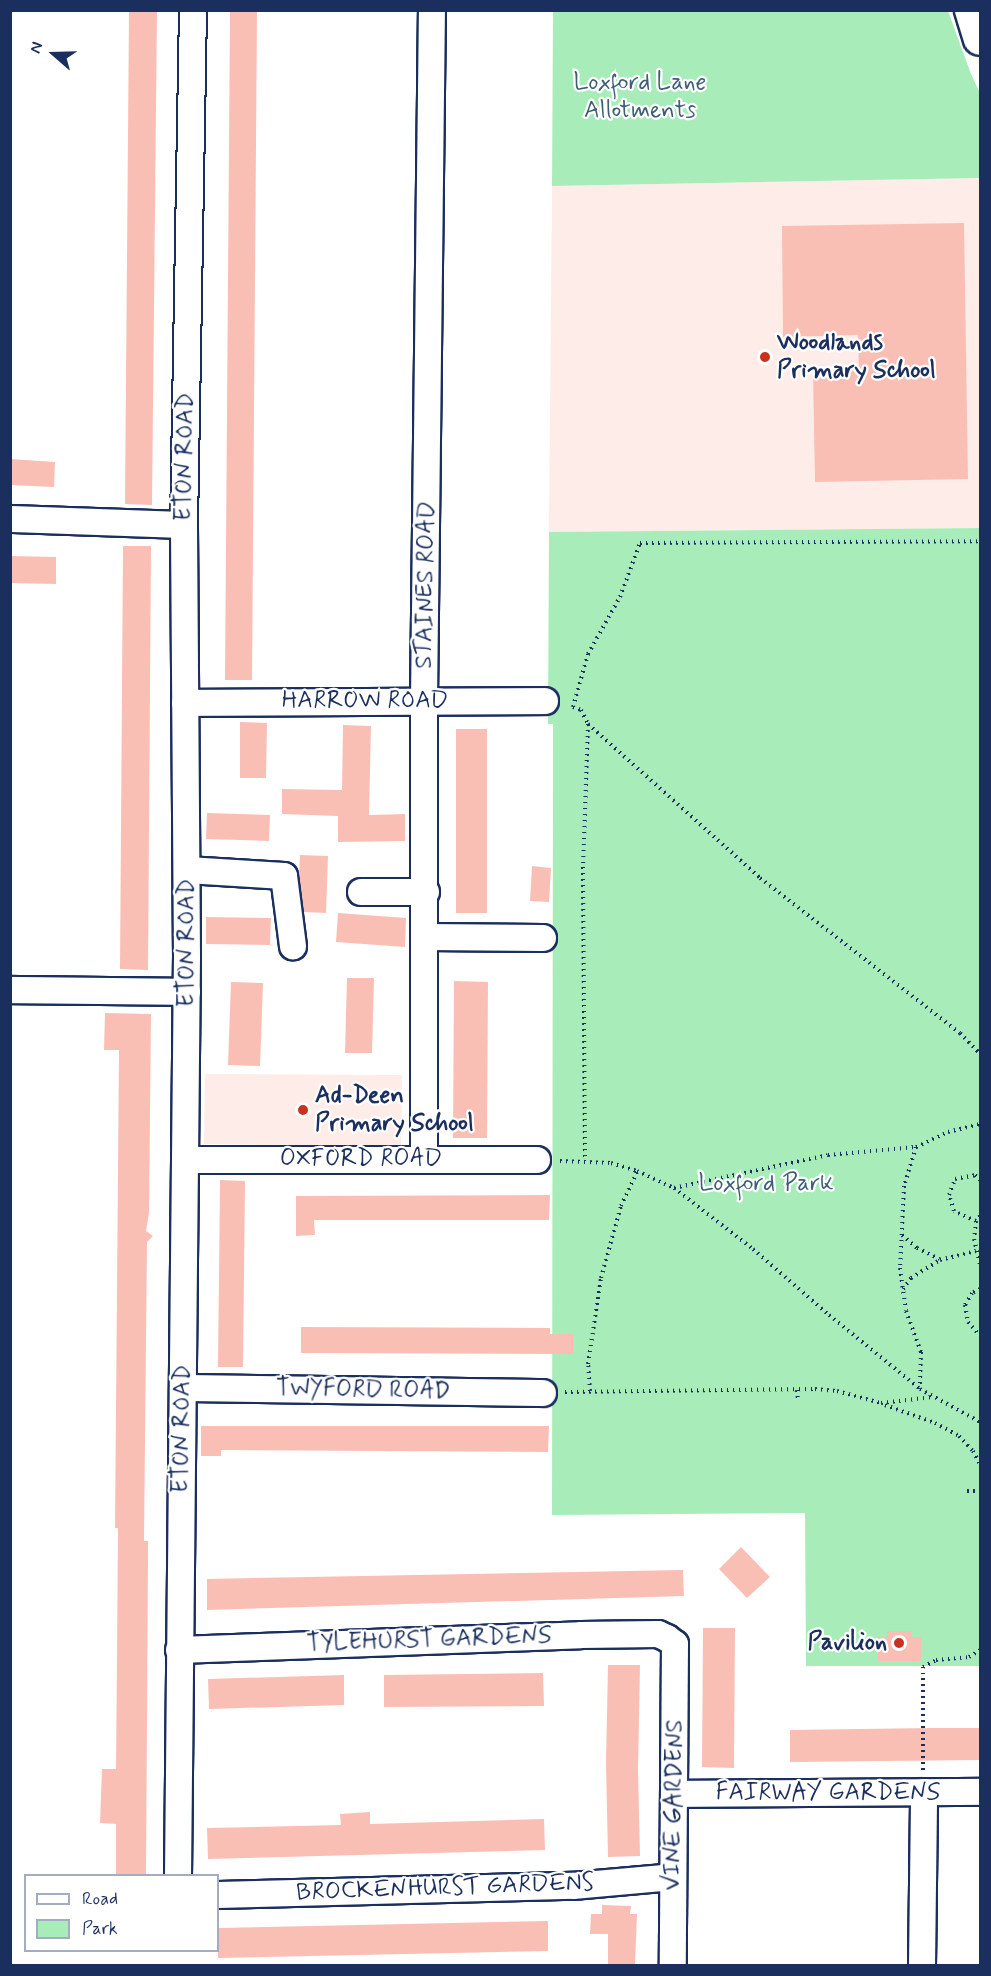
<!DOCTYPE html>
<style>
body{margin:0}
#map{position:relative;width:991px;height:1976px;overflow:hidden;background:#fff;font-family:Mynerve,sans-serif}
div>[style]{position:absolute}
.built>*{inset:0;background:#feece8}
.green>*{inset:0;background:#a8edb9}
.building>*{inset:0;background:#fabfb4}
.path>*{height:4px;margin-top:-2px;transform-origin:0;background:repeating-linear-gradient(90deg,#1b2f5e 0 1.5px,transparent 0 6px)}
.roads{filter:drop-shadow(2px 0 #1b2f5e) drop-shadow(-2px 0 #1b2f5e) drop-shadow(0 2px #1b2f5e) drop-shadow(0 -2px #1b2f5e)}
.minor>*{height:26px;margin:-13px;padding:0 13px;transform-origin:13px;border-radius:13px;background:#fff}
.tertiary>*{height:32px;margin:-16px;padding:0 16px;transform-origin:16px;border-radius:16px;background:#fff}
.dots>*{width:16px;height:16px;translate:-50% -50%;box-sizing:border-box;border:3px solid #fff;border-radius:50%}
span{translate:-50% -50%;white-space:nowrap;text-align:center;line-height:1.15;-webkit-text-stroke:4.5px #fff;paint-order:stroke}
.park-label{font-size:24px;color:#3e5e75}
.poi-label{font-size:24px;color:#1b2f5e;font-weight:700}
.left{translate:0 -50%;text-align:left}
.right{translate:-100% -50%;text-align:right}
.street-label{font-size:24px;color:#1b2f5e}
.frame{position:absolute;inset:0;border:12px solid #1b2f5e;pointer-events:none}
.legend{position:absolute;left:24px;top:1874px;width:195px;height:78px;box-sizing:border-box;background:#fff;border:2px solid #a4acbf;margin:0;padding:8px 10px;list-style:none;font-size:18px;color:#1b2f5e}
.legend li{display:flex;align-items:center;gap:12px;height:30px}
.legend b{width:30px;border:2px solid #a4acbf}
.north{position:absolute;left:24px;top:24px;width:60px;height:60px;-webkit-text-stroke:4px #fff;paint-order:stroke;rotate:290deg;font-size:16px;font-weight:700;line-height:24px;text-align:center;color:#1b2f5e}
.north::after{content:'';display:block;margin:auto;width:21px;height:27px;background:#1b2f5e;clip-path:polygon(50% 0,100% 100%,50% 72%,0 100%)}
</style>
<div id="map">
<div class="built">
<i style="clip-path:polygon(980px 178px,980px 528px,549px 532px,552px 186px)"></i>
<i style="clip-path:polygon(205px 1074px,402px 1075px,401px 1146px,204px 1144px)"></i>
</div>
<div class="green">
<i style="clip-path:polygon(553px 11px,948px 11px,971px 74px,980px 93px,980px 178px,552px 186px)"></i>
<i style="clip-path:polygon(980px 528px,980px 1666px,806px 1666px,805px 1513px,552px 1515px,553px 724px,548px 724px,549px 532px)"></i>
</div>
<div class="building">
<i style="clip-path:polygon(129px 10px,157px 10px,152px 505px,125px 504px)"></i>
<i style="clip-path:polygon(230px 10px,257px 10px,252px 680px,225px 680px)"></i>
<i style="clip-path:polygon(964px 223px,968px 479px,815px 482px,813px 371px,859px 371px,858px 335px,783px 337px,782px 226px)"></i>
<i style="clip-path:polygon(10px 459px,55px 462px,54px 487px,10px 485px)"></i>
<i style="clip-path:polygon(123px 546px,151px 546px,148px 970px,120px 969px)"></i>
<i style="clip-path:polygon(10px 556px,56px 557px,56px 584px,10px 583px)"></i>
<i style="clip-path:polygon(240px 722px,267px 723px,266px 778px,240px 778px)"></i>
<i style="clip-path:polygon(343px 725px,371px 726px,369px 815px,405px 814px,405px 841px,338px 842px,338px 816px,282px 814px,282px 789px,342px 790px)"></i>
<i style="clip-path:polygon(456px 729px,487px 729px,487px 913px,456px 913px)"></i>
<i style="clip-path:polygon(207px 813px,270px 815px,269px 841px,206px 839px)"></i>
<i style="clip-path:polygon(300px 855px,328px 856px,326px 913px,304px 912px,299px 876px)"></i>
<i style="clip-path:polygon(532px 866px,551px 868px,549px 902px,530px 901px)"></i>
<i style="clip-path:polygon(338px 913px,406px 918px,405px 947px,336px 942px)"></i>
<i style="clip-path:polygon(206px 917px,271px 918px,270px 945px,206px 944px)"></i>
<i style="clip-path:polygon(347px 978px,374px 978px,372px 1053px,345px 1053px)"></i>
<i style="clip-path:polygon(454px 981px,488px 982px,487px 1138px,453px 1138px)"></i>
<i style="clip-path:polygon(231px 982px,263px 983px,260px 1066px,228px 1065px)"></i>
<i style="clip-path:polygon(105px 1013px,151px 1014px,149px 1213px,146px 1231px,153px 1236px,147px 1242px,144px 1541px,148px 1541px,148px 1559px,146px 1875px,116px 1875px,116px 1824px,100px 1823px,102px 1769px,116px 1769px,117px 1657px,118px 1528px,115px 1528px,119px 1050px,104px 1050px)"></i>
<i style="clip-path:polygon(220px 1180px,245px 1181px,243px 1367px,218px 1367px)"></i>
<i style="clip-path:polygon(550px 1195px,549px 1220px,314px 1220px,315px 1235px,296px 1236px,296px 1196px)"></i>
<i style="clip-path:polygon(301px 1327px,550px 1328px,550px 1334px,573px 1334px,573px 1354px,301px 1353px)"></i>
<i style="clip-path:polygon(201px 1426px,549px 1426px,548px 1452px,221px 1450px,221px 1456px,201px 1456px)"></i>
<i style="clip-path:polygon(741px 1547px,770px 1577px,747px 1598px,719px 1569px)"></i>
<i style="clip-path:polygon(683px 1570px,684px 1596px,207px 1610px,207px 1579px)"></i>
<i style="clip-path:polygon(703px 1628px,735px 1628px,734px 1768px,702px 1767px)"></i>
<i style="clip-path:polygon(887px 1631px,911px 1631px,911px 1637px,921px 1637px,921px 1661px,878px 1661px,878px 1637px,887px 1637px)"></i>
<i style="clip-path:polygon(608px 1665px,640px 1665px,638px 1770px,640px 1856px,608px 1857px,606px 1763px)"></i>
<i style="clip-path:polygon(543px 1673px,544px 1706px,384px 1707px,384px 1675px)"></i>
<i style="clip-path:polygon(344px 1675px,344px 1705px,209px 1709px,208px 1679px)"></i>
<i style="clip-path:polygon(931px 1728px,981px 1728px,981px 1760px,790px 1762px,790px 1730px)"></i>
<i style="clip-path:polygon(370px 1812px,370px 1824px,544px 1819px,545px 1850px,208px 1859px,207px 1828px,341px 1825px,340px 1814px)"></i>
<i style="clip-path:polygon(602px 1905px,631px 1906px,630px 1914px,637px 1914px,635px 1965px,608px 1965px,608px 1934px,590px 1934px,591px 1914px,602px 1914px)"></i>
<i style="clip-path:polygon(548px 1921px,548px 1951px,218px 1958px,218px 1928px)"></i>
</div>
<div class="path">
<i style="left:573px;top:707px;width:55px;rotate:-74.2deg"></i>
<i style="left:588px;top:654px;width:65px;rotate:-60.7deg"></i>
<i style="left:620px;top:597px;width:58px;rotate:-69.7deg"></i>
<i style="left:640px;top:543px;width:340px;rotate:-0.3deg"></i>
<i style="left:573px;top:707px;width:9px;rotate:21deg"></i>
<i style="left:581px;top:710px;width:16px;rotate:63deg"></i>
<i style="left:588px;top:724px;width:143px;rotate:92deg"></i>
<i style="left:583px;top:867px;width:294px;rotate:89.6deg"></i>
<i style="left:588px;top:724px;width:231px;rotate:41.8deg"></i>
<i style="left:760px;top:878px;width:253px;rotate:37.8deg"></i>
<i style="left:960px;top:1033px;width:29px;rotate:46deg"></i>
<i style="left:916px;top:1147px;width:35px;rotate:-25deg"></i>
<i style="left:948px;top:1132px;width:33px;rotate:-14deg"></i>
<i style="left:560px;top:1161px;width:51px;rotate:2.2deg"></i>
<i style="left:611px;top:1163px;width:27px;rotate:17deg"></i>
<i style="left:637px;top:1171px;width:41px;rotate:24.7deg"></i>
<i style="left:674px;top:1188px;width:100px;rotate:37.7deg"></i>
<i style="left:753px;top:1249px;width:101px;rotate:41deg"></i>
<i style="left:829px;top:1315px;width:117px;rotate:39.1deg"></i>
<i style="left:920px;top:1389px;width:68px;rotate:28.8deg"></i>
<i style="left:674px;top:1188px;width:157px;rotate:-12.1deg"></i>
<i style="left:828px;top:1155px;width:88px;rotate:-5.2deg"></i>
<i style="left:916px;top:1147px;width:41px;rotate:107.1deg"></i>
<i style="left:904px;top:1186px;width:82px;rotate:92.8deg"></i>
<i style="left:900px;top:1268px;width:43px;rotate:82.1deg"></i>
<i style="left:906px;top:1311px;width:44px;rotate:69.9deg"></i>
<i style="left:921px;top:1352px;width:37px;rotate:92deg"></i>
<i style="left:980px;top:1216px;width:6px;rotate:129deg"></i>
<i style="left:976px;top:1221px;width:18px;rotate:96deg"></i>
<i style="left:974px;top:1239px;width:26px;rotate:77deg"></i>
<i style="left:976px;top:1221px;width:24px;rotate:-156deg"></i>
<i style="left:954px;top:1211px;width:17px;rotate:-107deg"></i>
<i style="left:949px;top:1195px;width:17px;rotate:-69deg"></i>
<i style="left:955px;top:1179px;width:20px;rotate:-11deg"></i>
<i style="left:975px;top:1175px;width:7px;rotate:45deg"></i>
<i style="left:902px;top:1235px;width:20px;rotate:41deg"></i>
<i style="left:917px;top:1248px;width:25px;rotate:26deg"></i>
<i style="left:903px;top:1289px;width:14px;rotate:-54deg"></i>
<i style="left:911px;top:1278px;width:34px;rotate:-32deg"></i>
<i style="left:940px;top:1260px;width:37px;rotate:-14deg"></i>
<i style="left:980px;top:1289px;width:9px;rotate:153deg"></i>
<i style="left:972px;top:1293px;width:14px;rotate:120deg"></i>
<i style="left:965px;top:1305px;width:17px;rotate:80deg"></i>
<i style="left:968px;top:1322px;width:18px;rotate:49deg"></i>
<i style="left:797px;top:1390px;width:9px;rotate:84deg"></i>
<i style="left:590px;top:1391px;width:27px;rotate:-94deg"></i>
<i style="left:588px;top:1364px;width:87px;rotate:-81.4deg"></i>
<i style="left:601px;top:1278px;width:75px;rotate:-74.5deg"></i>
<i style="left:621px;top:1206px;width:38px;rotate:-65deg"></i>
<i style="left:565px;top:1392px;width:250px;rotate:-0.7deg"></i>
<i style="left:815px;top:1389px;width:22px;rotate:5deg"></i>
<i style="left:837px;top:1391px;width:46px;rotate:15.3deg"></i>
<i style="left:881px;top:1403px;width:52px;rotate:-6.6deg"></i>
<i style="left:885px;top:1405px;width:53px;rotate:19.8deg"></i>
<i style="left:935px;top:1423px;width:27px;rotate:28deg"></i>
<i style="left:959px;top:1436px;width:21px;rotate:47deg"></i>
<i style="left:973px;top:1451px;width:15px;rotate:62deg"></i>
<i style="left:967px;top:1491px;width:13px"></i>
<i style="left:923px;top:1770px;width:103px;rotate:-90deg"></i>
<i style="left:923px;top:1667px;width:15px;rotate:-28deg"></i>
<i style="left:936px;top:1660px;width:33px;rotate:-5deg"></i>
<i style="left:969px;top:1657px;width:13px;rotate:-32deg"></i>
</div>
<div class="roads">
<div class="minor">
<i style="left:10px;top:519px;width:174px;rotate:2deg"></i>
<i style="left:185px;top:703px;width:360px;rotate:-0.3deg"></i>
<i style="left:187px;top:870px;width:97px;rotate:3.5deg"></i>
<i style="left:284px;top:876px;width:71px;rotate:82.7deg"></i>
<i style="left:361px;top:892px;width:65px"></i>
<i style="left:426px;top:937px;width:117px;rotate:0.5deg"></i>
<i style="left:10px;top:990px;width:177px;rotate:0.6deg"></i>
<i style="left:424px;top:1159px;width:459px;rotate:-90deg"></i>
<i style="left:424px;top:700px;width:690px;rotate:-89.34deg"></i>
<i style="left:186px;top:1160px;width:351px"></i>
<i style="left:183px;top:1388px;width:360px;rotate:0.8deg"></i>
<i style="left:179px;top:1650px;width:402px;rotate:-2.1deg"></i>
<i style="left:581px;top:1635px;width:77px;rotate:-0.7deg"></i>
<i style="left:658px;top:1634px;width:10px;rotate:24deg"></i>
<i style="left:667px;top:1638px;width:10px;rotate:37deg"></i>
<i style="left:675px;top:1644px;width:322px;rotate:90.4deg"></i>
<i style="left:675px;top:1794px;width:305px;rotate:-0.4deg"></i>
<i style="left:178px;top:1876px;width:919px;rotate:-89.44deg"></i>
<i style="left:187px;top:957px;width:432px;rotate:-90.4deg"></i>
<i style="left:184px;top:525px;width:515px;rotate:-89deg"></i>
<i style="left:218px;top:1895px;width:355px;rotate:-1.5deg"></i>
<i style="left:573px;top:1886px;width:100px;rotate:-5.1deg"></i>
<i style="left:922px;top:1966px;width:174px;rotate:-89.3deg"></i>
</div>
<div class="tertiary">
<i style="left:971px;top:10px;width:30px;rotate:73deg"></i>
</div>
</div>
<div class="dots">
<i style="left:765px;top:357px;background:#c8321e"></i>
<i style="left:303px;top:1110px;background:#c8321e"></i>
<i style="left:899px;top:1643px;background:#c8321e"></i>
</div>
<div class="park-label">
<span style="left:640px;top:97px">Loxford Lane<br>Allotments</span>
<span style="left:766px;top:1184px">Loxford Park</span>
</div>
<div class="poi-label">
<span class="left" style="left:777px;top:357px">Woodlands<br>Primary School</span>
<span class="left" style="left:315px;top:1110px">Ad-Deen<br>Primary School</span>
<span class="right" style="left:887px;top:1643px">Pavilion</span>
</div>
<div class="street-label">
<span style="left:185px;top:457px;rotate:-89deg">ETON ROAD</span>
<span style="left:426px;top:585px;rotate:-89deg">STAINES ROAD</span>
<span style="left:365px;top:701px">HARROW ROAD</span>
<span style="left:187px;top:943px;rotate:-90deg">ETON ROAD</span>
<span style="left:361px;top:1159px">OXFORD ROAD</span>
<span style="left:363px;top:1390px;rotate:1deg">TWYFORD ROAD</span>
<span style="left:182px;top:1429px;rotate:-89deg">ETON ROAD</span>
<span style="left:429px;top:1640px;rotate:-2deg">TYLEHURST GARDENS</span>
<span style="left:828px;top:1793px">FAIRWAY GARDENS</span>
<span style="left:674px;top:1805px;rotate:-89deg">VINE GARDENS</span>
<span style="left:445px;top:1888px;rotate:-2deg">BROCKENHURST GARDENS</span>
</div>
<div class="frame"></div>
<ul class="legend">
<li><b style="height:8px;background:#fff"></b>Road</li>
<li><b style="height:16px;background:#a8edb9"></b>Park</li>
</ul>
<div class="north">N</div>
</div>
